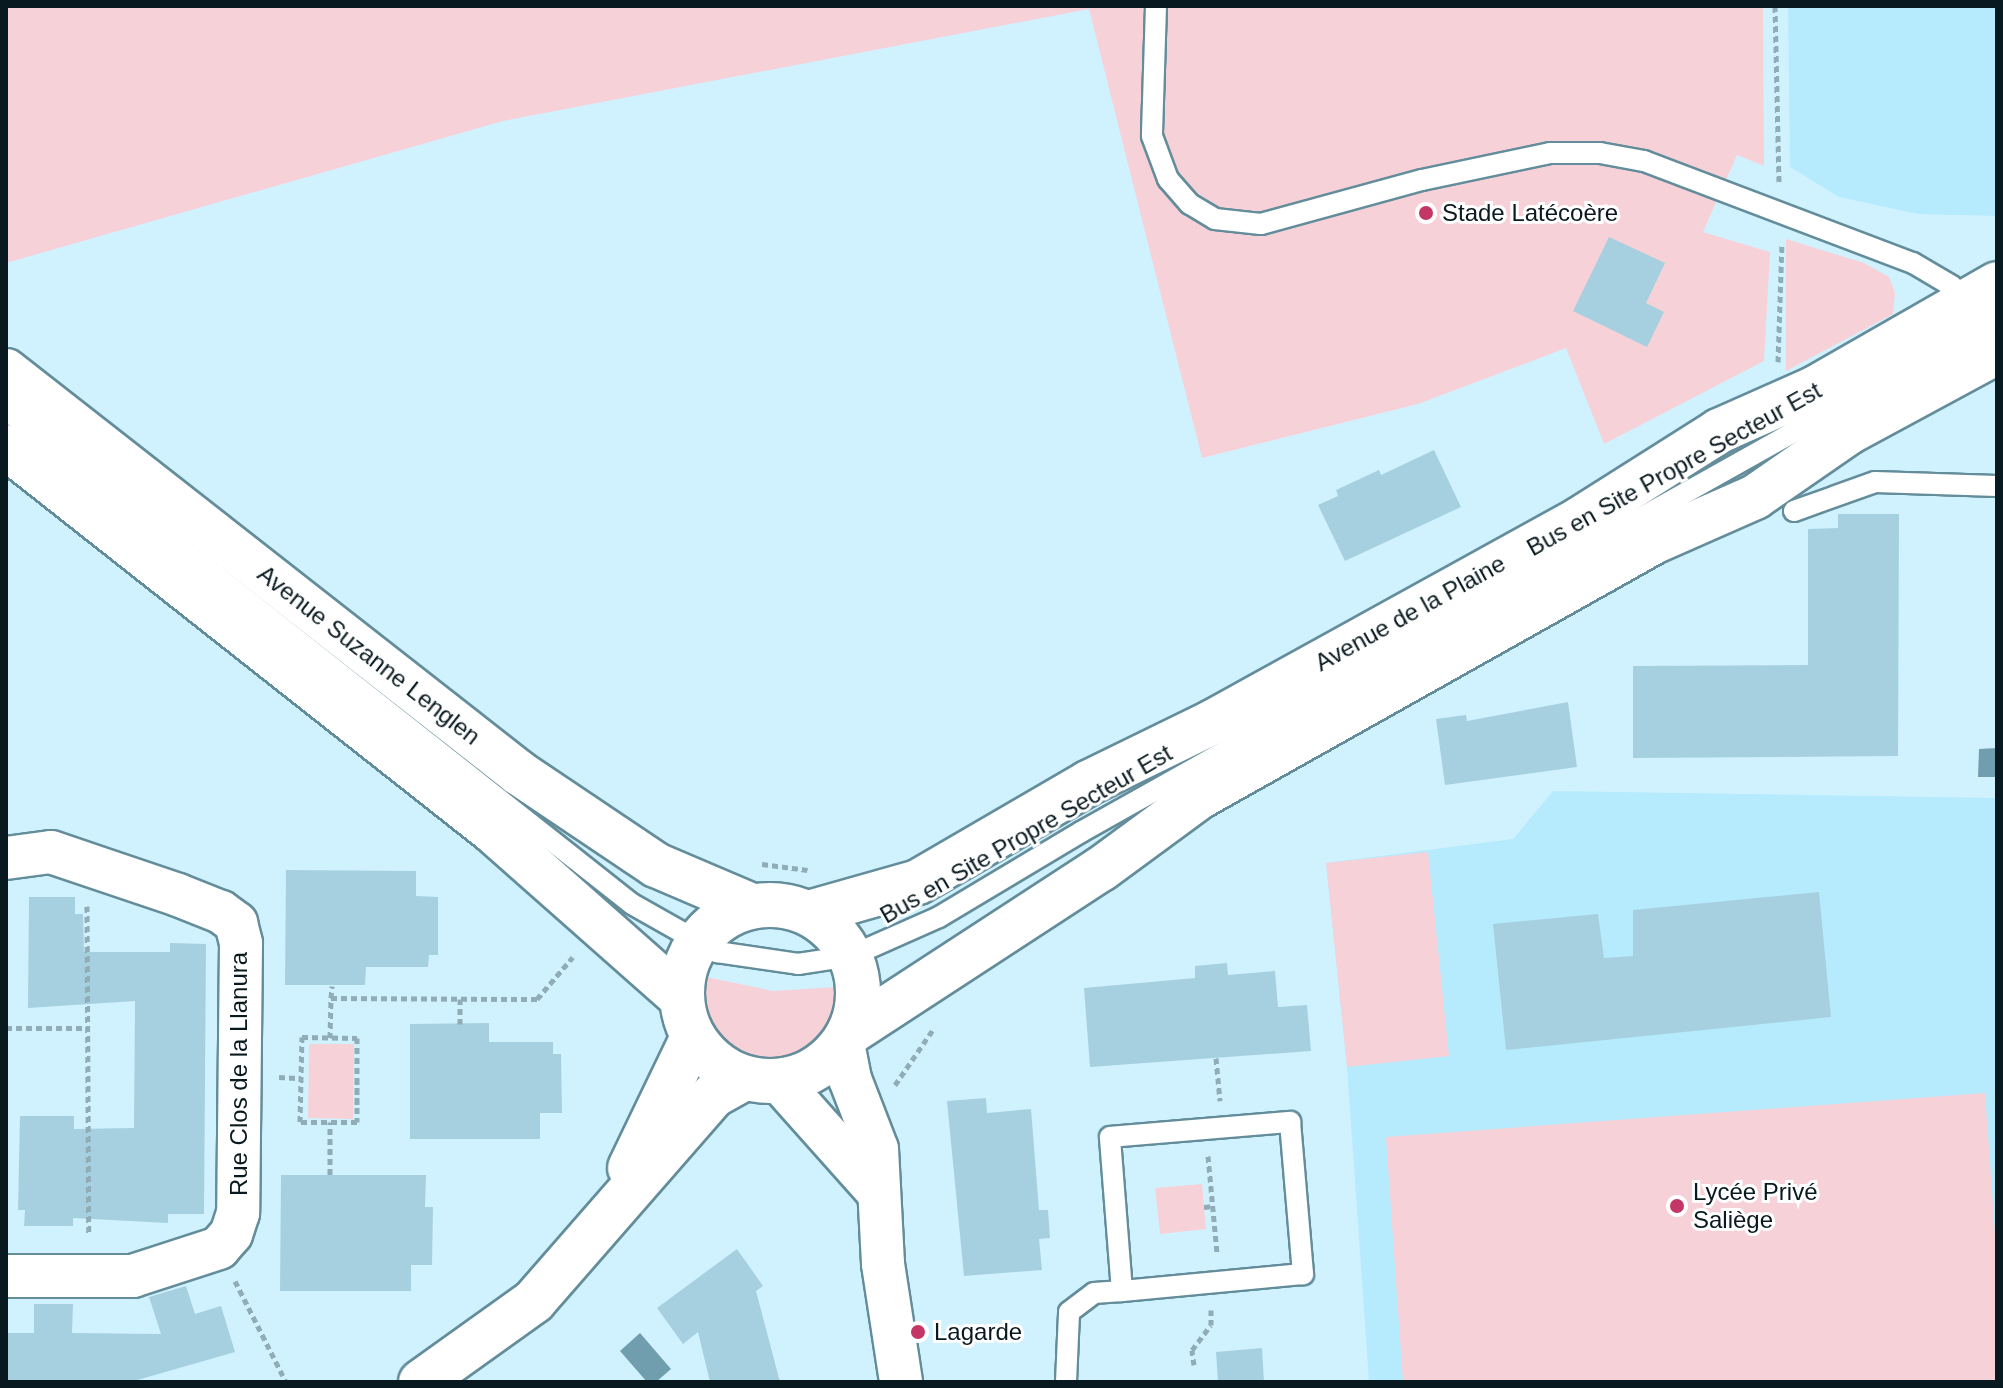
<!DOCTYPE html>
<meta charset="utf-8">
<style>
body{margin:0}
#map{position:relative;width:2003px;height:1388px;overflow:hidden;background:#d0f2ff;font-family:Helvetica,sans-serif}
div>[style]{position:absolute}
.built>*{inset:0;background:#b6ebfd}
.green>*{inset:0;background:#f7d1d8}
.water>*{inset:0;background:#709eae}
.building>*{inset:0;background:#a6d0e0}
.path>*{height:5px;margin-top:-2.5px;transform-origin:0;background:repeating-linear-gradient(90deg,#90acb7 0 6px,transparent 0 10px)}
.roads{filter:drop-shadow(2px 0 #648d9b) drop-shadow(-2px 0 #648d9b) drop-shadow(0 2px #648d9b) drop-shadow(0 -2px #648d9b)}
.lane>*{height:20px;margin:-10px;padding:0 10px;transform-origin:10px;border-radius:10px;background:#fff}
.street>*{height:42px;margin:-21px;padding:0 21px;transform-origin:21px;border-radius:21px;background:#fff}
.secondary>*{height:44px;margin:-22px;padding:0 22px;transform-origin:22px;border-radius:22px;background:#fff}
.secondary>.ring{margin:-22px;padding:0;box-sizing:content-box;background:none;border:44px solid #fff;border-radius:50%}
.dots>*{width:22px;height:22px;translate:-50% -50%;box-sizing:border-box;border:4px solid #fff;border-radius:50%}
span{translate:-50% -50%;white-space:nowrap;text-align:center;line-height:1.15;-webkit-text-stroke:6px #fff;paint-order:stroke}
.poi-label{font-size:24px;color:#08191f}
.left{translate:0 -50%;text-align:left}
.street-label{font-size:24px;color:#08191f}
.frame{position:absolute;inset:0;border:8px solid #08191f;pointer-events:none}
</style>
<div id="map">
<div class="built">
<i style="clip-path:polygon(1788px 6px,1997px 6px,1997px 216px,1918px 214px,1839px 197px,1790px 167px)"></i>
<i style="clip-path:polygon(1553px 791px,1997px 798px,1997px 1382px,1369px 1382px,1347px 1067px,1326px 863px,1513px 839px)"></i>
</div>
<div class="green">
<i style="clip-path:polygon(6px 6px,1763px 6px,1764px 166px,1737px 155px,1703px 232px,1770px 252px,1764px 361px,1604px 444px,1566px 348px,1418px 404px,1202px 458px,1089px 9px,503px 121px,6px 263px)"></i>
<i style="clip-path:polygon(1786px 239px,1864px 263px,1889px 277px,1895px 293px,1893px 314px,1786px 371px)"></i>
<i style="clip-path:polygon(1428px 852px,1449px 1056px,1347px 1067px,1326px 863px)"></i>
<i style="clip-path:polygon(706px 977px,773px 991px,837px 987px,836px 1012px,827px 1033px,802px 1055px,778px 1062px,751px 1060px,724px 1044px,711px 1026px,703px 992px)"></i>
<i style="clip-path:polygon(309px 1044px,354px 1044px,353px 1119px,308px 1118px)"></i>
<i style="clip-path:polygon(1985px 1093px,1997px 1262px,1997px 1382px,1403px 1382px,1386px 1137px)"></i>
<i style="clip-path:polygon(1202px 1184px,1206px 1229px,1160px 1234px,1155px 1188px)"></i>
</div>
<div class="water">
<i style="clip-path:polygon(1997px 748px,1997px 777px,1978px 777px,1979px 749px)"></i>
<i style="clip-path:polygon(640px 1333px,671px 1369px,656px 1382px,647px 1382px,620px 1351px)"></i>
</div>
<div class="building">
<i style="clip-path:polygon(1609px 237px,1665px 263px,1646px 303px,1664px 312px,1647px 347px,1573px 311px)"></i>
<i style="clip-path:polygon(1434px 450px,1461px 507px,1345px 561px,1318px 505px,1338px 496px,1336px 490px,1379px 470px,1381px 475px)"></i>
<i style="clip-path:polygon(1838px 514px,1899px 514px,1898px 756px,1633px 758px,1633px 666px,1808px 665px,1808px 529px,1838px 528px)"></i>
<i style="clip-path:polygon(1568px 702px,1577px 767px,1445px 785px,1436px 719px,1466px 715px,1467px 721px)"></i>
<i style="clip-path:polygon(286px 870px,416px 871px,416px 896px,438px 897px,438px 955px,429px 955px,428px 967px,366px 967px,365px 985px,285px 985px)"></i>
<i style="clip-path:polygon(1819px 892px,1831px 1017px,1506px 1050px,1493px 924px,1598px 914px,1604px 958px,1633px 956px,1633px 910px)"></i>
<i style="clip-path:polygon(29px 897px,75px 897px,75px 914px,83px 914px,84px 952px,170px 952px,170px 943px,206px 944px,204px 1214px,168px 1214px,168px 1223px,73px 1218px,73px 1226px,24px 1226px,25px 1210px,18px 1210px,20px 1116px,74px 1116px,74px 1129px,134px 1128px,135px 1001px,28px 1008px)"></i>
<i style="clip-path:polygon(1227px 963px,1228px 975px,1275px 971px,1278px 1007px,1307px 1005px,1311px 1051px,1090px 1067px,1084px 988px,1195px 978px,1195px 966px)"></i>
<i style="clip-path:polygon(489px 1023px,489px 1042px,553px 1042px,553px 1054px,561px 1054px,562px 1113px,540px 1113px,540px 1139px,410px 1139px,410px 1024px)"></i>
<i style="clip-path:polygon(986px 1098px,987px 1113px,1031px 1109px,1039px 1210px,1048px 1210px,1050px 1238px,1039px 1239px,1042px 1270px,964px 1276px,947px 1101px)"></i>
<i style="clip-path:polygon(281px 1175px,426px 1175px,425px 1207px,433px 1207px,432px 1265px,411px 1265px,411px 1291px,280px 1291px)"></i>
<i style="clip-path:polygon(737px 1249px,763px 1286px,756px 1291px,780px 1382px,710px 1382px,698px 1332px,683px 1344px,657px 1308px)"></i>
<i style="clip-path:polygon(186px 1286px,195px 1314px,221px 1306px,235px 1352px,134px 1381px,6px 1381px,7px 1333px,34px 1333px,34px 1304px,73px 1304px,72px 1333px,161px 1334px,149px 1297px)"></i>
<i style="clip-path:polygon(1262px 1348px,1264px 1382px,1218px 1382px,1216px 1352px)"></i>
</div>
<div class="path">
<i style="left:1775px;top:6px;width:176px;rotate:88.7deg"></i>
<i style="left:1778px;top:362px;width:118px;rotate:-88.1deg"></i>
<i style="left:762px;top:864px;width:46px;rotate:7.4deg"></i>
<i style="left:87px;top:906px;width:329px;rotate:89.7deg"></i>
<i style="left:331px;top:998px;width:12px;rotate:-85deg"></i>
<i style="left:460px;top:999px;width:25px;rotate:90deg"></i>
<i style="left:6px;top:1028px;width:82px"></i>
<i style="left:302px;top:1037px;width:55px;rotate:1deg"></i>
<i style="left:357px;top:1038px;width:84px;rotate:90deg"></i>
<i style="left:357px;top:1122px;width:57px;rotate:180deg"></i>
<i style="left:300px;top:1122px;width:85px;rotate:-88.7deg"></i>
<i style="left:330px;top:1038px;width:40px;rotate:-88.6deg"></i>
<i style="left:331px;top:998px;width:206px;rotate:0.3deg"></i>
<i style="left:537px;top:999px;width:55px;rotate:-49.4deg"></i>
<i style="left:1216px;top:1058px;width:43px;rotate:84.7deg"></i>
<i style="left:279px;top:1077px;width:22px;rotate:3deg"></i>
<i style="left:895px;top:1085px;width:69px;rotate:-55.6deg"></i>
<i style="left:1208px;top:1156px;width:97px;rotate:84.7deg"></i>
<i style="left:330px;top:1175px;width:53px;rotate:-90deg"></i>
<i style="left:1204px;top:1207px;width:9px;rotate:-6deg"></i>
<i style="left:235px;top:1281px;width:113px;rotate:63.2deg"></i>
<i style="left:1194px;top:1365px;width:15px;rotate:-98deg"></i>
<i style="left:1192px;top:1350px;width:31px;rotate:-53deg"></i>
<i style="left:1211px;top:1325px;width:15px;rotate:-90deg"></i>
</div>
<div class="roads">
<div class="lane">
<i style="left:1156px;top:6px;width:130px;rotate:91.8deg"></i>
<i style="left:1152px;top:136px;width:46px;rotate:69.6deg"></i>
<i style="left:1168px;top:179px;width:33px;rotate:49deg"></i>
<i style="left:1190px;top:204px;width:29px;rotate:31deg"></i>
<i style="left:1215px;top:219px;width:46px;rotate:6.2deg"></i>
<i style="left:1261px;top:224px;width:167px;rotate:-15.3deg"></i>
<i style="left:1422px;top:180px;width:131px;rotate:-11.9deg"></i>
<i style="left:1550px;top:153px;width:50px"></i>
<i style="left:1600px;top:153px;width:45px;rotate:10.3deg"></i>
<i style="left:1644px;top:161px;width:288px;rotate:20.8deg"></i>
<i style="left:1913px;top:263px;width:45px;rotate:30.5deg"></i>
<i style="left:1952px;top:286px;width:21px;rotate:55deg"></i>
<i style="left:6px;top:410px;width:797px;rotate:38.28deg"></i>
<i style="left:632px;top:904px;width:98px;rotate:29.5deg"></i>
<i style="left:717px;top:952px;width:82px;rotate:8.4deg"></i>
<i style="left:798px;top:964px;width:54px;rotate:-8.6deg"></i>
<i style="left:851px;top:956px;width:96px;rotate:-23.9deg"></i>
<i style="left:939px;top:917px;width:165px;rotate:-30.9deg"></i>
<i style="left:1081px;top:832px;width:1050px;rotate:-29.3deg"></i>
<i style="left:1794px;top:511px;width:86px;rotate:-19.7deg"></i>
<i style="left:1875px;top:482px;width:122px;rotate:1.9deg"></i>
<i style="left:1290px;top:1122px;width:153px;rotate:85.1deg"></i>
<i style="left:1303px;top:1274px;width:182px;rotate:174.6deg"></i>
<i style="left:1122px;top:1291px;width:154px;rotate:-94.5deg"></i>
<i style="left:1110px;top:1137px;width:181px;rotate:-4.8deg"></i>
<i style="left:1066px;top:1382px;width:70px;rotate:-87.5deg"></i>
<i style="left:1069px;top:1312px;width:31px;rotate:-37deg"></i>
<i style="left:1094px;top:1293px;width:28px;rotate:-4deg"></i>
</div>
<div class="street">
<i style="left:6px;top:858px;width:45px;rotate:-7.6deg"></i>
<i style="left:51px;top:852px;width:134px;rotate:18.7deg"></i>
<i style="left:178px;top:895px;width:46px;rotate:21.6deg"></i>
<i style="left:221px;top:912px;width:19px;rotate:36deg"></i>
<i style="left:236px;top:923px;width:21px;rotate:76deg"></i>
<i style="left:241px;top:943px;width:270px;rotate:90.6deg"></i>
<i style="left:238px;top:1213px;width:22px;rotate:108deg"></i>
<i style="left:231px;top:1234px;width:18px;rotate:131deg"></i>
<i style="left:219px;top:1248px;width:90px;rotate:162deg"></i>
<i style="left:133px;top:1276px;width:127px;rotate:180deg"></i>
<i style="left:843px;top:1043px;width:37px;rotate:79deg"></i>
<i style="left:850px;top:1079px;width:75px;rotate:68.9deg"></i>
<i style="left:877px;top:1149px;width:115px;rotate:87deg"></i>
<i style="left:883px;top:1264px;width:119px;rotate:81.3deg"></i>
<i style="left:779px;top:1081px;width:146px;rotate:48.3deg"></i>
</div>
<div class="secondary">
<i style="left:6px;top:371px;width:652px;rotate:38.08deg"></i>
<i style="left:519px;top:773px;width:165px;rotate:33.9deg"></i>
<i style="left:656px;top:865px;width:104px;rotate:23.1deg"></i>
<i style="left:6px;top:447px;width:620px;rotate:38.26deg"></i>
<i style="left:493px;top:831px;width:252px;rotate:41.5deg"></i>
<i class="ring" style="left:682px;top:905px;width:132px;height:132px"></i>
<i style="left:809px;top:913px;width:113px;rotate:-15.9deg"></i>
<i style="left:918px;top:882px;width:197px;rotate:-30.2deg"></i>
<i style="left:1088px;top:783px;width:139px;rotate:-26deg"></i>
<i style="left:1213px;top:722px;width:419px;rotate:-28.9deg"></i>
<i style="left:1580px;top:519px;width:165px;rotate:-32.3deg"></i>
<i style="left:1719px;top:431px;width:104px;rotate:-23.9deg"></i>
<i style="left:1814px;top:389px;width:211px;rotate:-29.8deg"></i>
<i style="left:849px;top:1033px;width:301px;rotate:-33.1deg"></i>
<i style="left:1101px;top:869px;width:122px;rotate:-36.3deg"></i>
<i style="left:1199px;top:797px;width:523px;rotate:-29.31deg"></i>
<i style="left:1655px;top:541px;width:109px;rotate:-23.7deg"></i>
<i style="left:1755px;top:497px;width:114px;rotate:-34.7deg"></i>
<i style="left:1849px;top:432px;width:168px;rotate:-28.4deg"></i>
<i style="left:630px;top:1168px;width:145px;rotate:-64.3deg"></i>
<i style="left:421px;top:1382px;width:139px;rotate:-35.6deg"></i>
<i style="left:534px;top:1301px;width:274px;rotate:-48.9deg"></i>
<i style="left:714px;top:1095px;width:35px;rotate:-29deg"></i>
</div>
</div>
<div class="dots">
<i style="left:1426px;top:213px;background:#c33665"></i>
<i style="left:1677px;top:1206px;background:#c33665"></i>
<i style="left:918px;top:1332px;background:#c33665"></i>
</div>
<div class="poi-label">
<span class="left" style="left:1442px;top:213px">Stade Latécoère</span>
<span class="left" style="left:1693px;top:1206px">Lycée Privé<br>Saliège</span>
<span class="left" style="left:934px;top:1332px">Lagarde</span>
</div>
<div class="street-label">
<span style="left:1674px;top:469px;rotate:-29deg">Bus en Site Propre Secteur Est</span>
<span style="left:1410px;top:613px;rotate:-29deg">Avenue de la Plaine</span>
<span style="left:369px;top:655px;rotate:38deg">Avenue Suzanne Lenglen</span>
<span style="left:1026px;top:834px;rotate:-30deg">Bus en Site Propre Secteur Est</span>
<span style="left:239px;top:1074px;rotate:-90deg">Rue Clos de la Llanura</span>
</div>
<div class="frame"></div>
</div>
